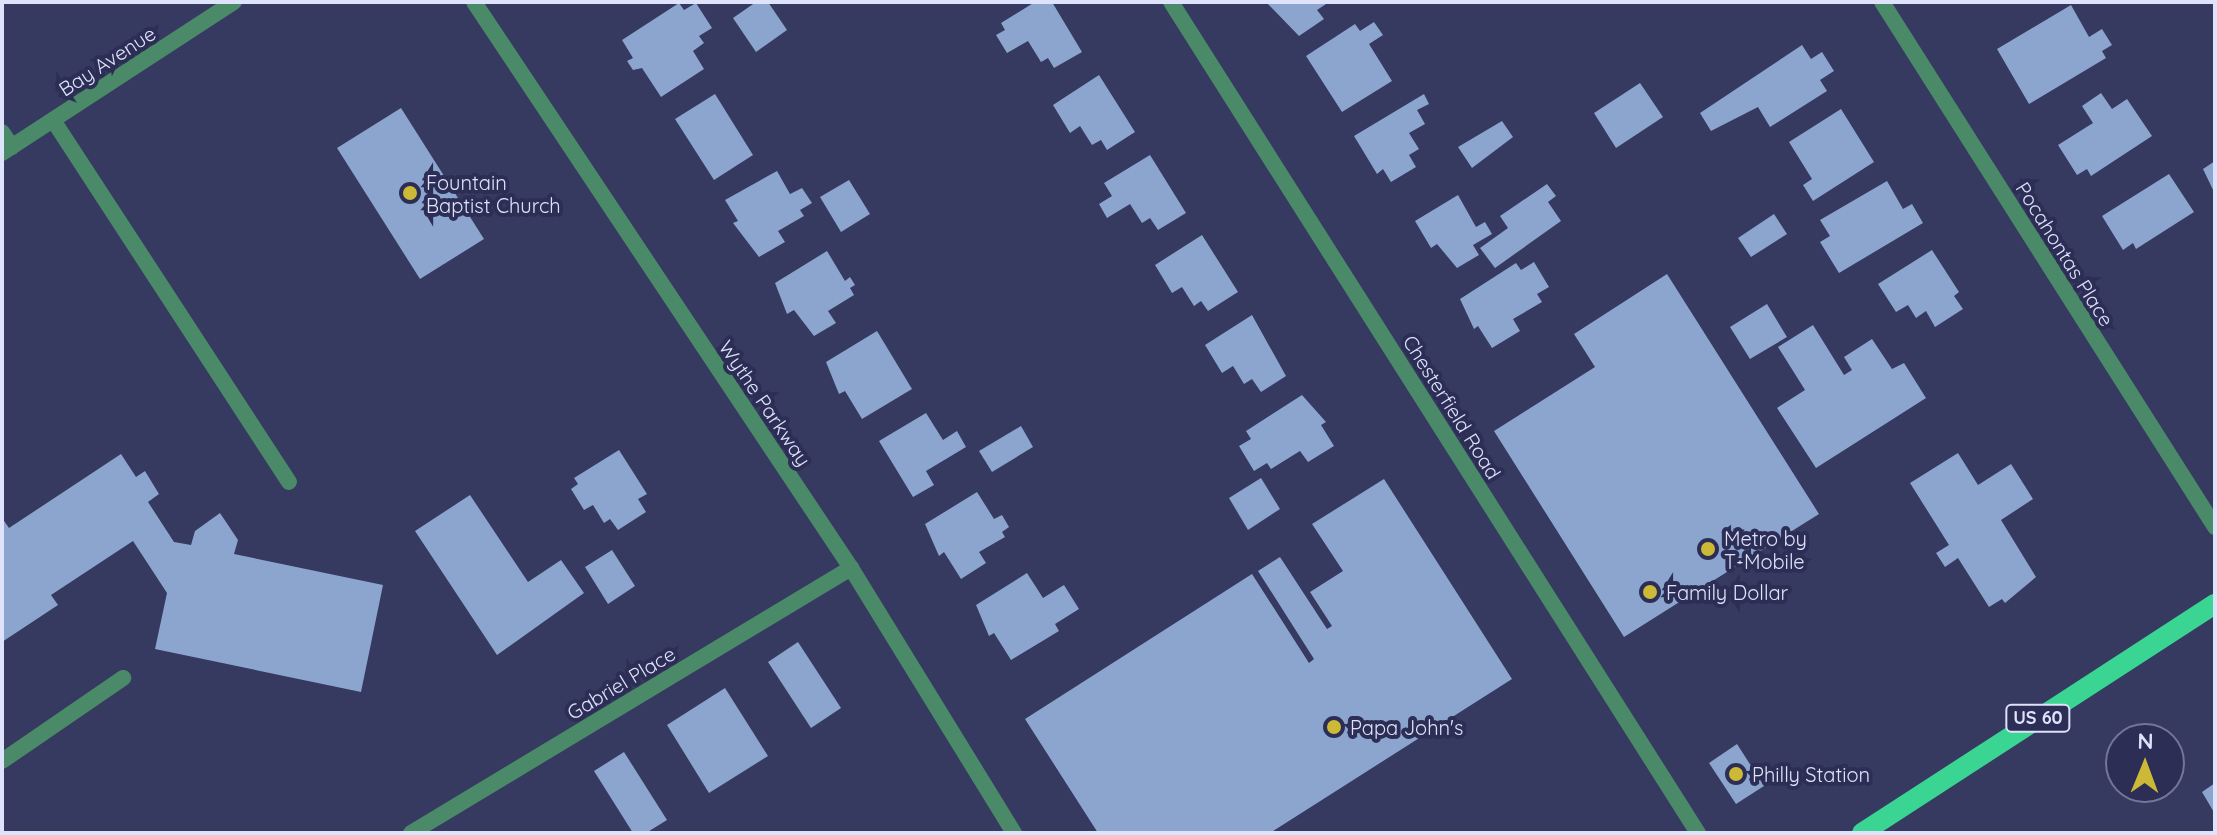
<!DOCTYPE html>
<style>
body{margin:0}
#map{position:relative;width:2217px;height:835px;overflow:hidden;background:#363960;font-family:Quicksand,sans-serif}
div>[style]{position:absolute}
.building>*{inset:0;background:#8ba5cf}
.lane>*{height:16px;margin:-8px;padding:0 8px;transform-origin:8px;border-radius:8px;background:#4a8a69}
.street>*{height:16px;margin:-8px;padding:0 8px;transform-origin:8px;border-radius:8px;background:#4a8a69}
.primary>*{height:20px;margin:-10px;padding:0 10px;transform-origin:10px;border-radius:10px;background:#3ad593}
.dots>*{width:22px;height:22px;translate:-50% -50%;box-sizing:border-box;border:4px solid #2c2e55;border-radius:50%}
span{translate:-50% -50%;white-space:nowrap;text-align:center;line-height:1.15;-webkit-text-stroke:8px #2c2e55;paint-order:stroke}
.shield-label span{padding:2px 6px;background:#2c2e55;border:2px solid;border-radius:6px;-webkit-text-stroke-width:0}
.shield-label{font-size:18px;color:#dfe2fb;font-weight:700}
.street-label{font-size:20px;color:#dfe2fb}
.poi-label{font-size:20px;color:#dfe2fb}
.left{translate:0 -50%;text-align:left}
.frame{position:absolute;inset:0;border:4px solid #dfe2fb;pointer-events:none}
.north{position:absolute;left:2105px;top:723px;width:80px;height:80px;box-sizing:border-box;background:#2c2e55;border:2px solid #747697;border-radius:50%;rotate:1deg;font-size:22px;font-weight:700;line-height:32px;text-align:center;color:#dfe2fb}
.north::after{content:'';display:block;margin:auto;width:28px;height:36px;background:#cdb938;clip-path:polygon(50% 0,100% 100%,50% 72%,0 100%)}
</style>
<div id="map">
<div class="building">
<i style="clip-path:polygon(756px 2px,768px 2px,787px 30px,756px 52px,733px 18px)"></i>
<i style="clip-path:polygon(1035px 2px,1052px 2px,1082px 52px,1054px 68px,1048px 58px,1041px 62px,1028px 41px,1007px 53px,996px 35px,1005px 30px,1001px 23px)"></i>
<i style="clip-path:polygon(1266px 2px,1329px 2px,1317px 10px,1324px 19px,1299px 36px)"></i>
<i style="clip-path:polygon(679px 3px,684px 10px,696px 3px,712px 28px,699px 36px,704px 43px,693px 51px,704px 69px,661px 97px,642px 68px,633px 70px,627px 61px,633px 58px,622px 40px)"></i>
<i style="clip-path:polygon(2071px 5px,2089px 37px,2102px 29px,2112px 45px,2102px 51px,2106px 58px,2029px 104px,1997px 49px)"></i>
<i style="clip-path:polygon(1374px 22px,1383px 35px,1369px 44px,1392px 81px,1342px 112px,1306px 56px,1355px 24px,1360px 31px)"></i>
<i style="clip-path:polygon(1802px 45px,1811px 59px,1822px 52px,1834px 71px,1820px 80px,1827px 91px,1770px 127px,1758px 107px,1711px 131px,1700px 113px)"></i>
<i style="clip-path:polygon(1099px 75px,1135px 132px,1107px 150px,1101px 140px,1092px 145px,1080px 126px,1070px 133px,1053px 105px)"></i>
<i style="clip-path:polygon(1640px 83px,1663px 117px,1616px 148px,1594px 113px)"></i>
<i style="clip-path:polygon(2101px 93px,2112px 109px,2127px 99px,2152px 136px,2091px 176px,2087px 169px,2077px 175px,2058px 145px,2093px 123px,2082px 106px)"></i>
<i style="clip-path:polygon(715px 94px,753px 155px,714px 180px,675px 119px)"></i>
<i style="clip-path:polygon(1424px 94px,1429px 104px,1417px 110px,1425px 124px,1409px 133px,1419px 149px,1409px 155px,1416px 167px,1391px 182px,1383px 169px,1377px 174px,1354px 136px)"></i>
<i style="clip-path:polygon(401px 108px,484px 239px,420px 279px,337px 148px)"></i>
<i style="clip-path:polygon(1841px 109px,1874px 162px,1813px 201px,1803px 185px,1812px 179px,1789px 142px)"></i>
<i style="clip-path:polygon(1502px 121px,1513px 137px,1472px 168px,1458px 147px)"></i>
<i style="clip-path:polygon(1150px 155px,1186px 213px,1158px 230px,1150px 218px,1142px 223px,1130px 204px,1107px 218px,1099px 204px,1112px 196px,1104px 183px)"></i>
<i style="clip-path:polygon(2215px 161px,2215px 194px,2203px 169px)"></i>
<i style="clip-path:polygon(777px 171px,790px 194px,802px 188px,812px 203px,800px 210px,804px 216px,778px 231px,785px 242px,759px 257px,733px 223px,738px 221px,725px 200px)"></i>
<i style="clip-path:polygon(2169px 174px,2194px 212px,2136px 249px,2133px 243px,2123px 250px,2102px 216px)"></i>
<i style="clip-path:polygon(849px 180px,870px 214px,841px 232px,820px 197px)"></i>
<i style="clip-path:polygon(1887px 181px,1903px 209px,1912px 204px,1923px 223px,1839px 273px,1820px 242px,1830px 236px,1820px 220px)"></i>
<i style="clip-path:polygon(1547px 184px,1556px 196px,1548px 202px,1561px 221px,1495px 268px,1480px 248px,1508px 228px,1500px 216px)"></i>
<i style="clip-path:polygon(1458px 195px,1476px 227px,1485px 222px,1492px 234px,1473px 245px,1479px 255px,1457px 268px,1437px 244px,1431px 248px,1415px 221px)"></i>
<i style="clip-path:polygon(1774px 214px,1787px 234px,1751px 257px,1738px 238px)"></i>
<i style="clip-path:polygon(1202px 235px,1238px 292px,1208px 311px,1201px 301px,1194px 306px,1182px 287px,1172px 293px,1155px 265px)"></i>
<i style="clip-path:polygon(1932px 250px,1959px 292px,1954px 296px,1963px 309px,1935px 327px,1926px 311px,1916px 318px,1908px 305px,1896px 312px,1878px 284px)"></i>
<i style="clip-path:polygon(827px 251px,845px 281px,850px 277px,855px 285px,850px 288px,854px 295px,828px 311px,836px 323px,814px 336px,794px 310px,787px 314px,775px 283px)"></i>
<i style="clip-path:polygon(1534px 262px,1549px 287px,1537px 294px,1542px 302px,1513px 319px,1520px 331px,1492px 348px,1478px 326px,1474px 329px,1460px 299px,1516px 263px,1521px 270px)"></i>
<i style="clip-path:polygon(1667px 274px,1819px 514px,1624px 637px,1494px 431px,1595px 367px,1574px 334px)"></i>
<i style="clip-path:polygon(1767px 304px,1787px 337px,1750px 359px,1730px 327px)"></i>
<i style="clip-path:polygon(1252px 315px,1286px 376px,1261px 392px,1252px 379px,1244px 384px,1233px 366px,1222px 373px,1205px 345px)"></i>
<i style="clip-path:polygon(1813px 325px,1844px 375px,1852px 370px,1844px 357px,1872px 339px,1892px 369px,1904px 363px,1926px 398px,1816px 468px,1777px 408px,1805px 390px,1778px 347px)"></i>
<i style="clip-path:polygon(877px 331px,912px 389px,862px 419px,845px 391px,839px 394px,826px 362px)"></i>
<i style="clip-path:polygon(1302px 395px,1326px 422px,1321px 425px,1334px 446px,1308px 462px,1300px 451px,1271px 469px,1267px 463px,1254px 471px,1239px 446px,1251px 439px,1246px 431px)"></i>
<i style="clip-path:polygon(926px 413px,943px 440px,957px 431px,966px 447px,926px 471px,934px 485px,913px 497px,879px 441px)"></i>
<i style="clip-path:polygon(1021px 426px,1033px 447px,992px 472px,979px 451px)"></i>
<i style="clip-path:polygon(619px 450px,647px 494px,638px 499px,646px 512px,618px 530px,610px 519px,604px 523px,593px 505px,584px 510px,571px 489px,578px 484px,574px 478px)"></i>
<i style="clip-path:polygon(1958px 453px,1978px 485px,2011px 464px,2033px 499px,2001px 520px,2036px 577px,2005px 603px,2002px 599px,1989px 607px,1958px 558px,1945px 567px,1936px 553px,1949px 545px,1910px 483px)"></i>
<i style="clip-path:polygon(121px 454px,136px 477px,145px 471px,159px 494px,148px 502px,174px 542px,191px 545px,195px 531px,220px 513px,238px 540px,234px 554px,383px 585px,361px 692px,155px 649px,167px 593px,133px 541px,51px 595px,58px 605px,2px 642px,2px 518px,9px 528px)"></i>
<i style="clip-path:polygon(1261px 478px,1280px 509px,1248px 530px,1229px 498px)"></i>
<i style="clip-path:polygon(1384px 479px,1512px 679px,1270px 833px,1098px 833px,1025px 719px,1252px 574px,1309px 663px,1314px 659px,1258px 571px,1280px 557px,1327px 629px,1332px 626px,1310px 592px,1343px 571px,1312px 524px)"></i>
<i style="clip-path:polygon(977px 492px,994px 519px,1002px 515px,1009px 527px,1002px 532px,1005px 537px,979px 552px,986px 563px,961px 579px,944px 552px,939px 556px,925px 524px)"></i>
<i style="clip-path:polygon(470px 495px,528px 582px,561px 560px,584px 593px,497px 655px,415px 531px)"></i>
<i style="clip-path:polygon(612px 550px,635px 586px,608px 604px,585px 567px)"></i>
<i style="clip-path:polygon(1027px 573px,1043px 598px,1064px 585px,1079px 609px,1055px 624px,1059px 631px,1011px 660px,994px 633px,989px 636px,976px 605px)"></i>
<i style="clip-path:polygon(798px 642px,841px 708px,811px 728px,768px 662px)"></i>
<i style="clip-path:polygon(725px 688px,768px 756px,709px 793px,667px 725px)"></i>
<i style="clip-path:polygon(1737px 744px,1764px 786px,1736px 804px,1709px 763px)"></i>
<i style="clip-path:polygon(624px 752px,667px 820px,646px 833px,633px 833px,594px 771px)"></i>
<i style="clip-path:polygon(2215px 783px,2215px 814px,2202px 792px)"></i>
</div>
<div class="lane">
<i style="left:53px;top:120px;width:432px;rotate:56.9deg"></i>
<i style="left:2px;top:761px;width:147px;rotate:-34.4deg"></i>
</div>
<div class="street">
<i style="left:474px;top:2px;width:680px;rotate:56.33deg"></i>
<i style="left:851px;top:568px;width:311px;rotate:58.4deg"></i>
<i style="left:1171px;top:2px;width:984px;rotate:57.62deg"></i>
<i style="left:1882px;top:2px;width:622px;rotate:57.61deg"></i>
<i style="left:2px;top:132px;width:18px;rotate:56deg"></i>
<i style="left:2px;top:153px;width:277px;rotate:-33.1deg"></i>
<i style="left:411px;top:833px;width:514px;rotate:-31.06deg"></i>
</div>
<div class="primary">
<i style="left:1862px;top:833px;width:421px;rotate:-33deg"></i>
</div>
<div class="dots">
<i style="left:410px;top:193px;background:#cdb938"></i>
<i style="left:1708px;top:549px;background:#cdb938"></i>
<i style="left:1650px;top:592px;background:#cdb938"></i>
<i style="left:1334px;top:727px;background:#cdb938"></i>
<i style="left:1736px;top:774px;background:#cdb938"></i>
</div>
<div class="shield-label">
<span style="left:2038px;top:718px">US 60</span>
</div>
<div class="street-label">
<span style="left:107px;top:61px;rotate:-33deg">Bay Avenue</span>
<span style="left:2065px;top:254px;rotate:58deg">Pocahontas Place</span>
<span style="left:765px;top:403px;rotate:56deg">Wythe Parkway</span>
<span style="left:1452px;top:407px;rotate:58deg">Chesterfield Road</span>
<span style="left:621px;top:683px;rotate:-31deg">Gabriel Place</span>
</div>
<div class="poi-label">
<span class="left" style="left:426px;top:194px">Fountain<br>Baptist Church</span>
<span class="left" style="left:1724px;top:550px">Metro by<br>T-Mobile</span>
<span class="left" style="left:1666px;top:592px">Family Dollar</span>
<span class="left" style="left:1350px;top:727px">Papa John's</span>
<span class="left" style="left:1752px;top:774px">Philly Station</span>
</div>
<div class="frame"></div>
<div class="north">N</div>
</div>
